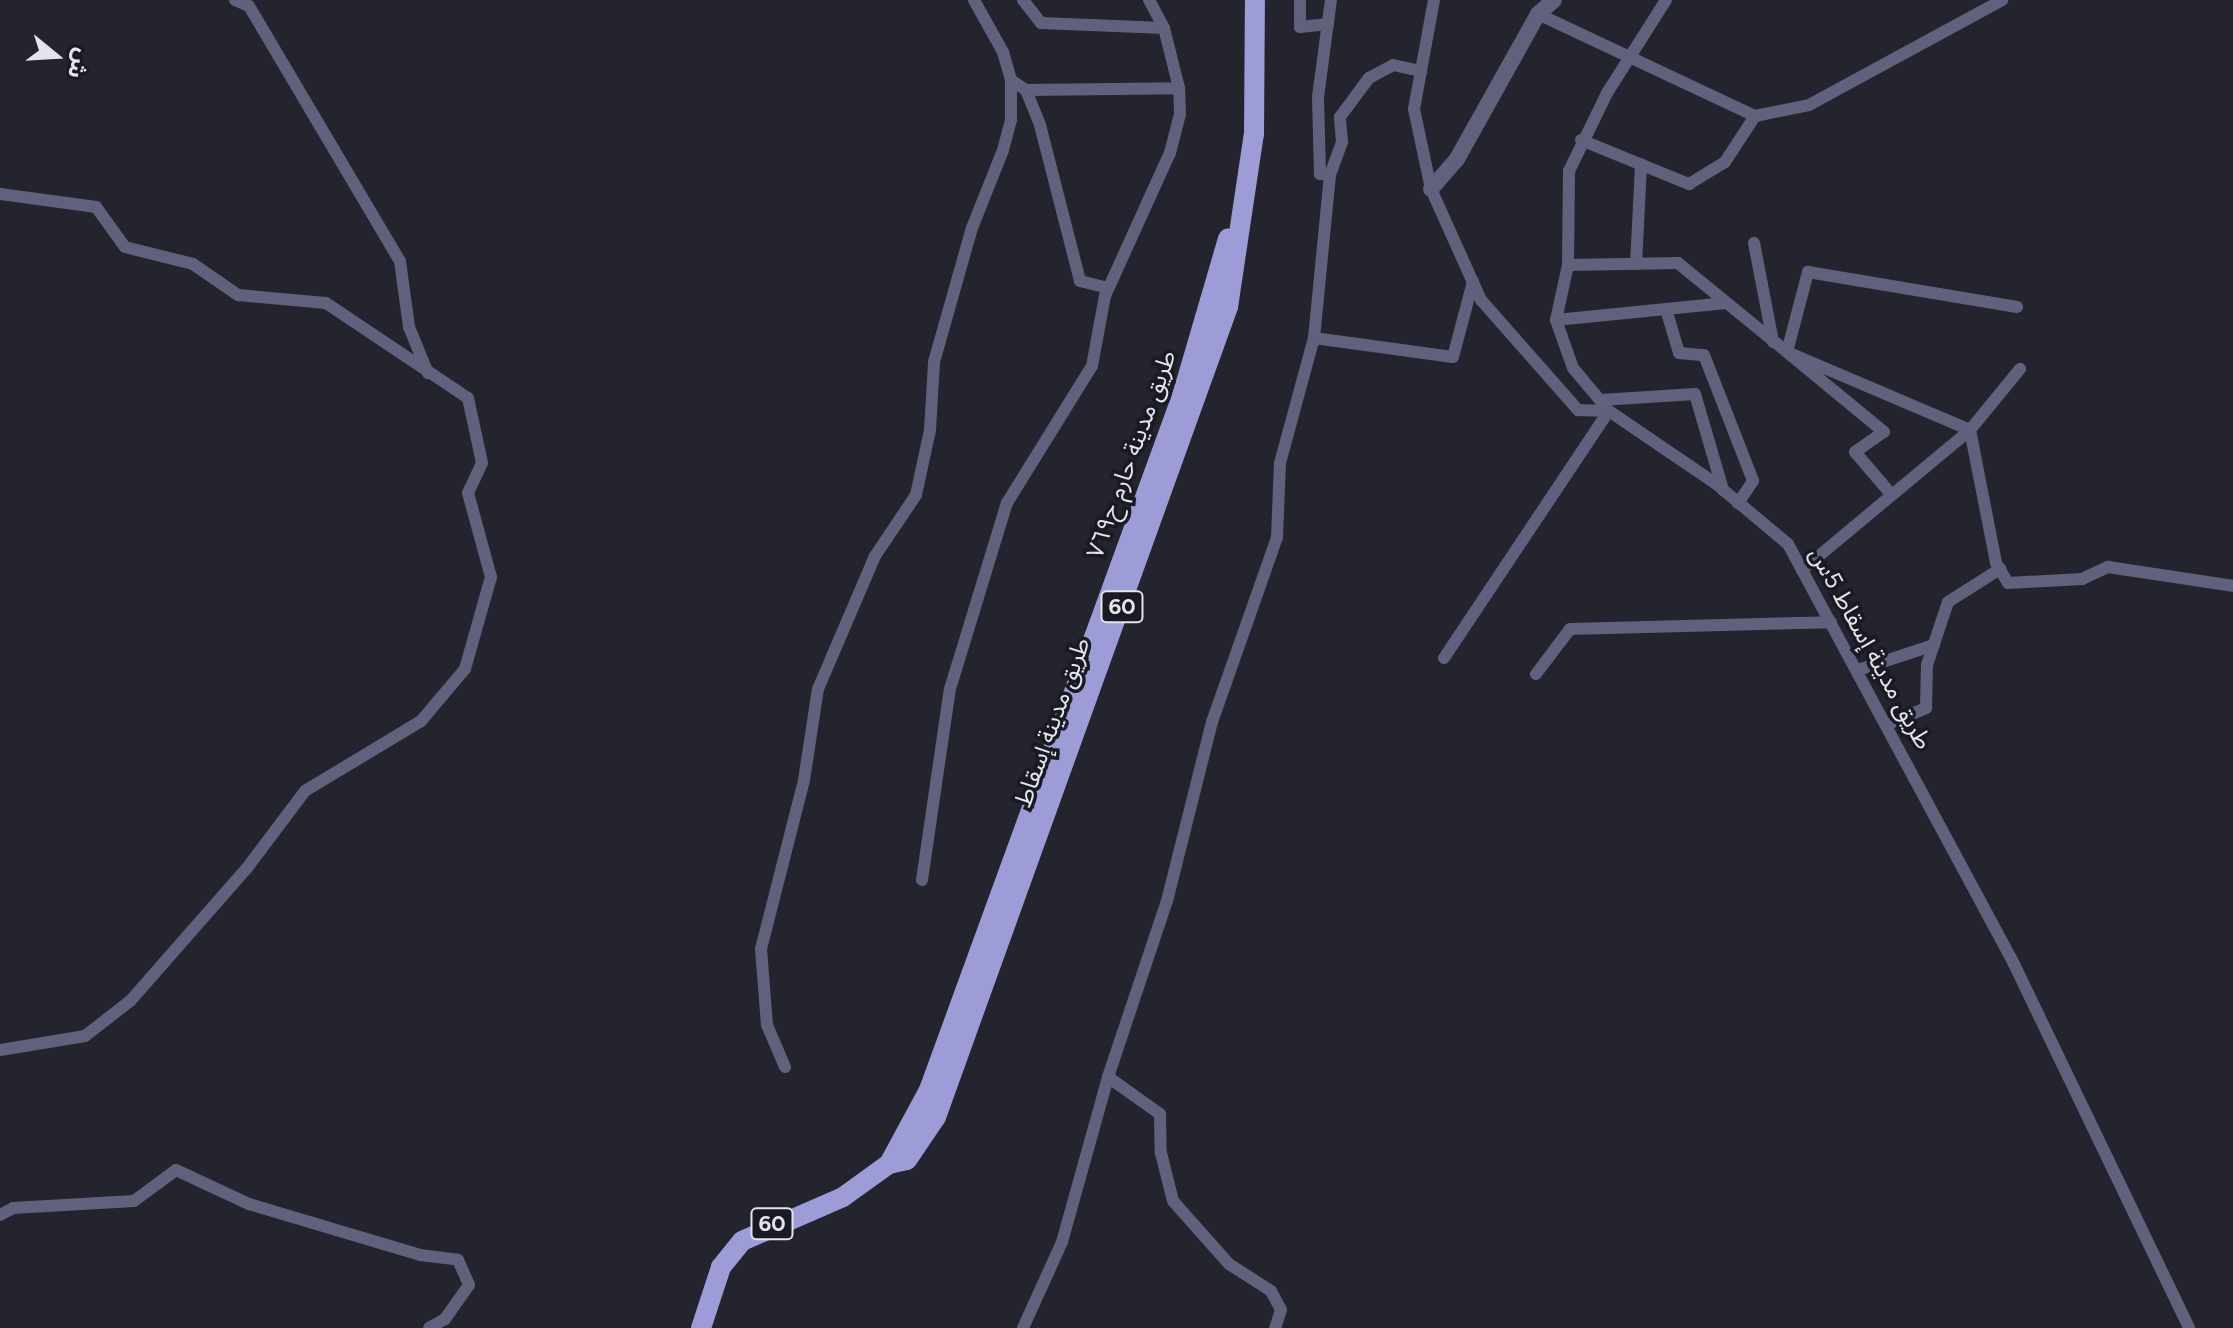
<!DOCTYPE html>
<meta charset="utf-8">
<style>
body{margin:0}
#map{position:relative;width:2233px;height:1328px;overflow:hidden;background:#23242e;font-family:Figtree,"Noto Sans Arabic",sans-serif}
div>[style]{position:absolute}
.minor>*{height:12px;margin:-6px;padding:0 6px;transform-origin:6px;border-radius:6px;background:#61617d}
.tertiary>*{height:16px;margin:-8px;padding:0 8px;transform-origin:8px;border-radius:8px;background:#61617d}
.primary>*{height:20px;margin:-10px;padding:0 10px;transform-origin:10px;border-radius:10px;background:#9d9cd7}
span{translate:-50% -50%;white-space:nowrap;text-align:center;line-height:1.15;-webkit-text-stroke:7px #1a1a24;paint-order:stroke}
.shield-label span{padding:2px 6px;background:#1a1a24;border:2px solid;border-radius:6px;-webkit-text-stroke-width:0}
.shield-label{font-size:22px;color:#e4e5ec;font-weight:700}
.street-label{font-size:24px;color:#e4e5ec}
.north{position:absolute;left:16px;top:16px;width:80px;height:80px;-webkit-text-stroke:6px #1a1a24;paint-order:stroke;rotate:108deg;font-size:22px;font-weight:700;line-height:32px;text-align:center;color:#e4e5ec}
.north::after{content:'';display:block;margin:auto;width:28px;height:36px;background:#e4e5ec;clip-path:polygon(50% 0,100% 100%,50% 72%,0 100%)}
</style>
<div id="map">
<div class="minor">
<i style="left:235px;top:0;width:15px;rotate:23deg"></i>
<i style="left:249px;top:6px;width:296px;rotate:59.4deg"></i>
<i style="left:400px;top:261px;width:67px;rotate:82.2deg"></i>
<i style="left:409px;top:327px;width:50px;rotate:67.6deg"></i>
<i style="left:974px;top:0;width:60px;rotate:60.9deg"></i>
<i style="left:1003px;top:52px;width:29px;rotate:74deg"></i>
<i style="left:1011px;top:80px;width:18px;rotate:34deg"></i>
<i style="left:1026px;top:90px;width:38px;rotate:68deg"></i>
<i style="left:1040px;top:125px;width:161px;rotate:75.6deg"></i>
<i style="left:1080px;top:281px;width:29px;rotate:14deg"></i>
<i style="left:1023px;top:0;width:29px;rotate:52deg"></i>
<i style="left:1041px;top:23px;width:123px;rotate:2.3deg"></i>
<i style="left:1300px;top:0;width:27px;rotate:90deg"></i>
<i style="left:1300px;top:27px;width:28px;rotate:-6deg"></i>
<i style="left:1434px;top:0;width:111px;rotate:100.4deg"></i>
<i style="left:1414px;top:109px;width:82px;rotate:78deg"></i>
<i style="left:1431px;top:189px;width:122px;rotate:65.8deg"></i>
<i style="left:1481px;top:300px;width:147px;rotate:48.6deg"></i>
<i style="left:1578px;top:410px;width:31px;rotate:2deg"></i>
<i style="left:1609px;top:411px;width:128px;rotate:34.2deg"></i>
<i style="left:1715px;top:483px;width:95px;rotate:39.9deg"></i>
<i style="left:1788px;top:544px;width:477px;rotate:61.7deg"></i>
<i style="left:2014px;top:964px;width:404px;rotate:64.3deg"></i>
<i style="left:1538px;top:14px;width:240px;rotate:25.2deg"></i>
<i style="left:1755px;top:116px;width:55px;rotate:-11.5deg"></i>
<i style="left:1809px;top:105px;width:220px;rotate:-28.5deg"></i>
<i style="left:1026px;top:90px;width:153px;rotate:-0.7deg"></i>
<i style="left:1581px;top:140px;width:117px;rotate:22.2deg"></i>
<i style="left:1689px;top:184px;width:42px;rotate:-31.4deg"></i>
<i style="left:1725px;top:162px;width:55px;rotate:-56.9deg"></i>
<i style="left:1330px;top:175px;width:10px;rotate:-174deg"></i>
<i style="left:1320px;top:174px;width:77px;rotate:-91.5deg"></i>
<i style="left:1318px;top:97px;width:98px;rotate:-82.4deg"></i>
<i style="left:0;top:194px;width:97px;rotate:7.7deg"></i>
<i style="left:96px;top:207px;width:49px;rotate:54.1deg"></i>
<i style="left:125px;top:247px;width:70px;rotate:14deg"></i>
<i style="left:193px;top:264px;width:55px;rotate:34.6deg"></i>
<i style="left:238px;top:295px;width:88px;rotate:5.2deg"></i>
<i style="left:326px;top:303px;width:171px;rotate:33.8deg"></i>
<i style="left:468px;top:398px;width:66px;rotate:77.8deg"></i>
<i style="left:482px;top:463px;width:33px;rotate:115deg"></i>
<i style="left:468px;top:493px;width:87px;rotate:74.7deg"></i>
<i style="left:491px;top:577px;width:96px;rotate:105.8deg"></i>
<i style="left:465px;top:669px;width:68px;rotate:130.2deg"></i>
<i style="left:421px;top:721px;width:135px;rotate:148.9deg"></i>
<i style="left:305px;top:791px;width:96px;rotate:127deg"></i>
<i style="left:247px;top:868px;width:177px;rotate:131.3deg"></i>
<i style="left:130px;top:1001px;width:57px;rotate:142.1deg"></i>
<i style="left:85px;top:1036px;width:86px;rotate:170.6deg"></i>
<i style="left:1754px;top:243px;width:101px;rotate:79.1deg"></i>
<i style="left:1636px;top:264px;width:100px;rotate:-87.1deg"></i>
<i style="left:1568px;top:265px;width:110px;rotate:-1deg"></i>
<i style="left:1678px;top:263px;width:141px;rotate:39.2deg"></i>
<i style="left:1787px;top:352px;width:199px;rotate:23.1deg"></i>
<i style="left:1970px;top:430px;width:136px;rotate:78.9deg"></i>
<i style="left:1996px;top:563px;width:23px;rotate:59deg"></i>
<i style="left:2008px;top:583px;width:74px;rotate:-3.1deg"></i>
<i style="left:2082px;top:579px;width:29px;rotate:-25deg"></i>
<i style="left:2108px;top:567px;width:126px;rotate:8.6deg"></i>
<i style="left:1666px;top:309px;width:46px;rotate:73.5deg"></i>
<i style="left:1679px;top:353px;width:25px;rotate:5deg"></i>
<i style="left:1704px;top:355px;width:135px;rotate:68.7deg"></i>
<i style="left:1753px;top:481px;width:27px;rotate:124deg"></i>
<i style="left:1556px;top:320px;width:171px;rotate:-5.7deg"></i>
<i style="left:1314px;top:338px;width:140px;rotate:7.8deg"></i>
<i style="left:1453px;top:357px;width:78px;rotate:-75.1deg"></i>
<i style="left:1601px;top:400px;width:94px;rotate:-3.7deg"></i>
<i style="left:1695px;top:394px;width:100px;rotate:73.7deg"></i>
<i style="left:1891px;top:494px;width:55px;rotate:-130.6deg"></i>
<i style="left:1855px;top:452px;width:35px;rotate:-35deg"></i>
<i style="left:1884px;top:432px;width:126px;rotate:-140.5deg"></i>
<i style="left:1787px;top:352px;width:83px;rotate:-75.3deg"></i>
<i style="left:1808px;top:272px;width:212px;rotate:9.5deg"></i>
<i style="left:1802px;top:570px;width:219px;rotate:-39.8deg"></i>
<i style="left:1970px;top:430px;width:79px;rotate:-50.7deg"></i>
<i style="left:1444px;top:658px;width:297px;rotate:-56.3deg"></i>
<i style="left:1609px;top:411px;width:56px;rotate:-129.9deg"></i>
<i style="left:1573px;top:368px;width:51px;rotate:-109.5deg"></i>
<i style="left:1556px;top:320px;width:56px;rotate:-77.7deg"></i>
<i style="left:1568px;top:265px;width:94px;rotate:-89.4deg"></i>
<i style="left:1569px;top:171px;width:87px;rotate:-64deg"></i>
<i style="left:1607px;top:93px;width:110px;rotate:-57.6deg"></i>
<i style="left:1858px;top:670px;width:80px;rotate:-18.2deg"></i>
<i style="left:1536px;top:674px;width:56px;rotate:-52.9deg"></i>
<i style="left:1570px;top:629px;width:261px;rotate:-1.5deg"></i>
<i style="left:1888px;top:724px;width:41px;rotate:-22.8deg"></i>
<i style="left:1926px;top:708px;width:43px;rotate:-88.7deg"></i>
<i style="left:1927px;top:665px;width:66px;rotate:-71.6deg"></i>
<i style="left:1948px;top:602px;width:62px;rotate:-32.4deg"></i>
<i style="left:922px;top:880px;width:193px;rotate:-81.7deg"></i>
<i style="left:950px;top:689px;width:195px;rotate:-73deg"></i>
<i style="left:1007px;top:503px;width:161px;rotate:-58.2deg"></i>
<i style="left:1092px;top:366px;width:71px;rotate:-79.5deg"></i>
<i style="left:1105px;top:296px;width:157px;rotate:-65.6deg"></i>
<i style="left:1170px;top:153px;width:40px;rotate:-75.6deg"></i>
<i style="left:1180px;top:114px;width:26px;rotate:-92deg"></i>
<i style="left:1179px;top:88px;width:62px;rotate:-104deg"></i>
<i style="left:1164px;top:28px;width:32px;rotate:-118deg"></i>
<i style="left:785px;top:1067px;width:46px;rotate:-113.2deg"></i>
<i style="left:767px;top:1025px;width:76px;rotate:-94.5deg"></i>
<i style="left:761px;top:949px;width:174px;rotate:-75.7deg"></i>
<i style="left:804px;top:780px;width:92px;rotate:-81.3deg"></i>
<i style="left:818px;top:689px;width:145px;rotate:-66.8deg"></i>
<i style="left:875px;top:556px;width:73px;rotate:-56.1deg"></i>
<i style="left:916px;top:495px;width:66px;rotate:-77.8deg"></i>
<i style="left:930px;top:430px;width:68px;rotate:-86.6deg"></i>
<i style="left:934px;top:362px;width:139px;rotate:-74.2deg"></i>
<i style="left:972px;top:228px;width:84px;rotate:-68.3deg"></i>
<i style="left:1003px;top:150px;width:31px;rotate:-75deg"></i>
<i style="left:1011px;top:120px;width:40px;rotate:-90deg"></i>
<i style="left:1108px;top:1077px;width:64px;rotate:35.4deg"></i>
<i style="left:1160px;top:1114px;width:39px;rotate:89deg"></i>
<i style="left:1161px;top:1153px;width:49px;rotate:76deg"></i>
<i style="left:1173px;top:1201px;width:84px;rotate:48.4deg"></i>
<i style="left:1229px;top:1264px;width:50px;rotate:32.7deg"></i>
<i style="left:1271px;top:1291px;width:21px;rotate:62deg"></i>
<i style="left:1281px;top:1310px;width:19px;rotate:108deg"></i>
<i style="left:0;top:1215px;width:15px;rotate:-28deg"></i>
<i style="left:13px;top:1208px;width:121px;rotate:-3.3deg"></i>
<i style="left:134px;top:1201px;width:52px;rotate:-36.4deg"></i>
<i style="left:176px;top:1170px;width:81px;rotate:25deg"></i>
<i style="left:249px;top:1204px;width:178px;rotate:16.6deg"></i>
<i style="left:420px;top:1255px;width:38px;rotate:7deg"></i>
<i style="left:458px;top:1260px;width:27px;rotate:66deg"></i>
<i style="left:469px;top:1285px;width:42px;rotate:125.2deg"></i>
<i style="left:445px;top:1319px;width:18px;rotate:151deg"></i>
<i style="left:1023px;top:1328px;width:94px;rotate:-65.6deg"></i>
<i style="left:1062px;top:1242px;width:171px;rotate:-74.4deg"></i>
<i style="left:1108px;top:1077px;width:186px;rotate:-71.5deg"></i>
<i style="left:1167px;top:901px;width:185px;rotate:-75.9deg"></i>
<i style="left:1212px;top:722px;width:196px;rotate:-70.6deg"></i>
<i style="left:1277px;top:537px;width:74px;rotate:-87.7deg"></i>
<i style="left:1280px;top:463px;width:130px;rotate:-74.8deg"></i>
<i style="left:1314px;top:338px;width:164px;rotate:-84.4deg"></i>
<i style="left:1330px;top:175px;width:35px;rotate:-70deg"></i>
<i style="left:1342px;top:142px;width:25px;rotate:-95deg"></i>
<i style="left:1340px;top:117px;width:49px;rotate:-53.4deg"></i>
<i style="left:1369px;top:78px;width:27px;rotate:-28deg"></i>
<i style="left:1393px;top:65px;width:29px;rotate:12deg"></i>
</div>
<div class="tertiary">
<i style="left:1431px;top:189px;width:40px;rotate:-49deg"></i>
<i style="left:1457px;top:159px;width:166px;rotate:-60.8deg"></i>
<i style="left:1538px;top:14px;width:21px;rotate:-41deg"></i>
</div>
<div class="primary">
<i style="left:889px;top:1164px;width:84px;rotate:-61.6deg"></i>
<i style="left:929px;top:1090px;width:739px;rotate:-69.97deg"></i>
<i style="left:1182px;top:396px;width:164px;rotate:-73.7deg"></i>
<i style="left:701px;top:1328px;width:64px;rotate:-71.8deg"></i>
<i style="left:721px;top:1267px;width:33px;rotate:-51deg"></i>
<i style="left:742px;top:1241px;width:110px;rotate:-23.5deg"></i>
<i style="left:843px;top:1197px;width:57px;rotate:-35.7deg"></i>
<i style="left:889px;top:1164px;width:18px;rotate:-13deg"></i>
<i style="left:907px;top:1160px;width:52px;rotate:-56deg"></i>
<i style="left:936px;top:1117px;width:861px;rotate:-70.18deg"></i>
<i style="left:1228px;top:307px;width:175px;rotate:-81.5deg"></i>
<i style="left:1254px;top:134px;width:134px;rotate:-89.6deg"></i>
</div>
<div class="shield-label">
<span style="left:1122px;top:607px">60</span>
<span style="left:772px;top:1224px">60</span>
</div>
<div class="street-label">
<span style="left:1131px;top:454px;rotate:-70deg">طريق مدينة حارم ح٧٦٩</span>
<span style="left:1871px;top:648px;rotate:61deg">طريق مدينة إسقاط 5س</span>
<span style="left:1052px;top:722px;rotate:-70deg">طريق مدينة إسقاط</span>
</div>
<div class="north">ش</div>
</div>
